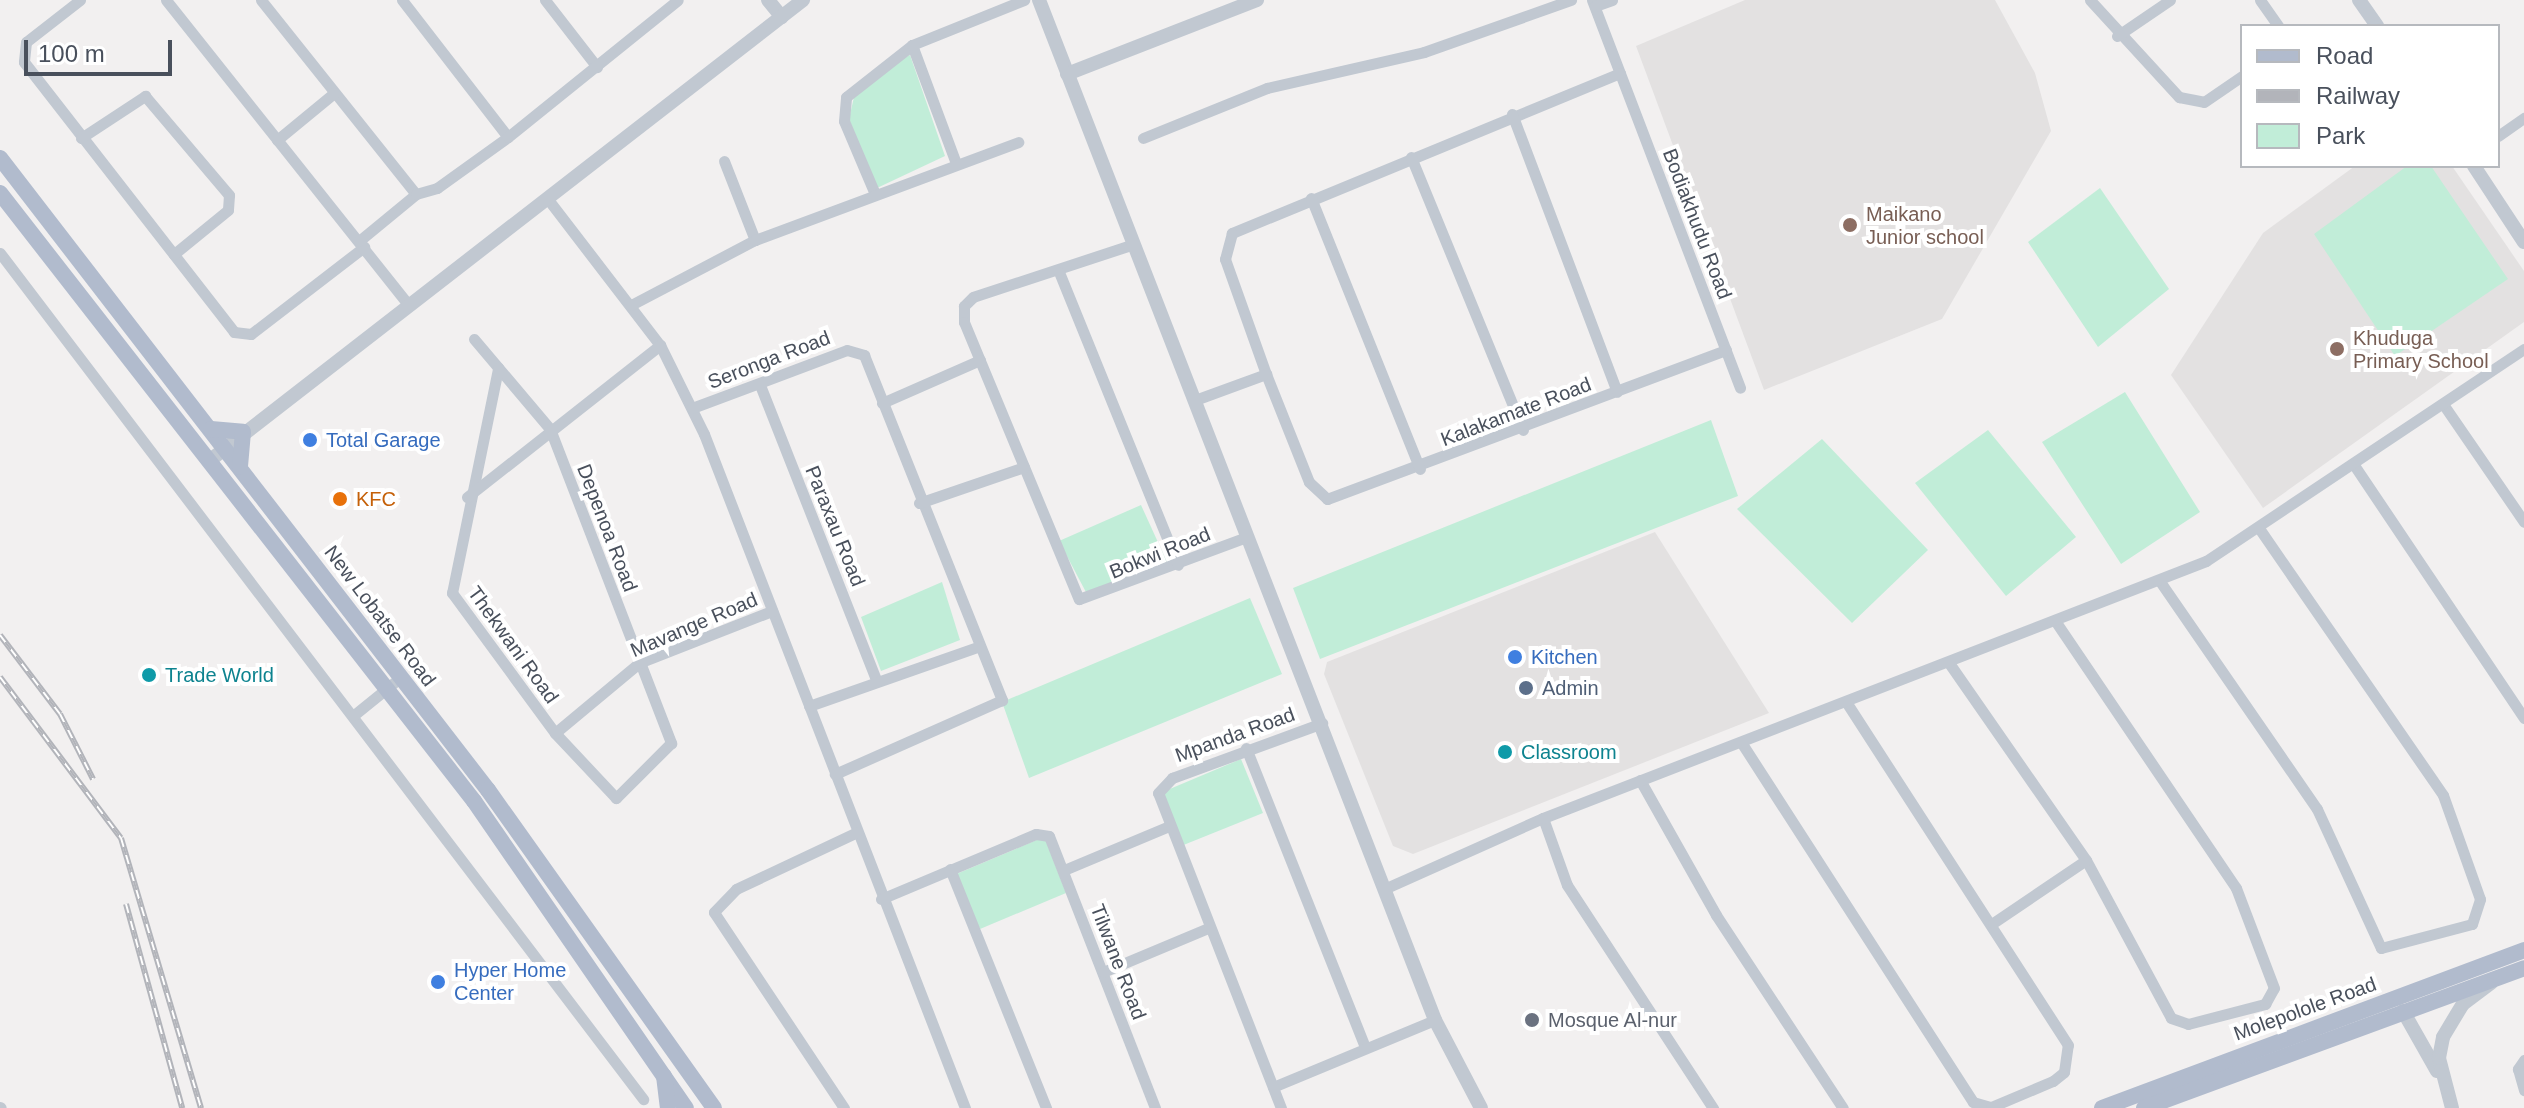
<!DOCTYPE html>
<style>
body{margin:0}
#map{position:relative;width:2524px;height:1108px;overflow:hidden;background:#f2f0f0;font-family:Arial,sans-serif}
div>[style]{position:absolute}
.education>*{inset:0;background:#e3e1e1}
.green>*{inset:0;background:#c1edd8}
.minor>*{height:11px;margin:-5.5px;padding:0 5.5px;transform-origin:5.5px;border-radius:5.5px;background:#c1c8d1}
.tertiary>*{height:14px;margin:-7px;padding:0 7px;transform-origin:7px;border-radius:7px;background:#c1c8d1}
.primary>*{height:16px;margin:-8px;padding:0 8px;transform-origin:8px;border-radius:8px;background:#b1bbcd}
.rail>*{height:6px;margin-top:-3px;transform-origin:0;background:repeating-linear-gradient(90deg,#fff 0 9px,#b2b4ba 0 18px);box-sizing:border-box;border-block:2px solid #b2b4ba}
.dots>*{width:22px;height:22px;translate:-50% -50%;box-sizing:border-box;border:4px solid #fff;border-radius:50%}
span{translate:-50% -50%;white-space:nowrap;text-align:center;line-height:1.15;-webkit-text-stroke:8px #fff;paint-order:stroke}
.education-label{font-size:20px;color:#785e54}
.left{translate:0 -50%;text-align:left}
.street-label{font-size:20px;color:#49505c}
.shop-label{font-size:20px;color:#366cbe}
.food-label{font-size:20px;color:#c56008}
.culture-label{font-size:20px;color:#0d838f}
.service-label{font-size:20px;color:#4e5e75}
.worship-label{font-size:20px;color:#5b616d}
.legend{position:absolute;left:2240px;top:24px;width:260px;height:144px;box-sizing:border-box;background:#fff;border:2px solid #b6b9be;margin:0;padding:10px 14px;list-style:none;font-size:24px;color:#49505c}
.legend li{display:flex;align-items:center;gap:16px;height:40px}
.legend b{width:40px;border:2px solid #b6b9be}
.scale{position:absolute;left:24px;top:40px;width:148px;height:36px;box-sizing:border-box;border:4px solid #49505c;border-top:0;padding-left:10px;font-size:24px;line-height:28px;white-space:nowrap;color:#49505c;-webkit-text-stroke:6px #fff;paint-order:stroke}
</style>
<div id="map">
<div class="education">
<i style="clip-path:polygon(1745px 0,1995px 0,2035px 73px,2051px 131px,1942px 319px,1764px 390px,1636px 46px)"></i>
<i style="clip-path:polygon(2355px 166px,2452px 166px,2524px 271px,2524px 322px,2263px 508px,2171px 375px,2263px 233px)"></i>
<i style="clip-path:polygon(1655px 532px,1769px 713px,1413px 854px,1393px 846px,1324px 674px,1327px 662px)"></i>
</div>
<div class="green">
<i style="clip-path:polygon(910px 55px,945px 156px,877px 188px,849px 119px,854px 97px,880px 69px)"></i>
<i style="clip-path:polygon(2407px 166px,2431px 166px,2508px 279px,2395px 356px,2314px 234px)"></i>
<i style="clip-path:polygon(2100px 188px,2169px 289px,2098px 347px,2028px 242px)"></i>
<i style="clip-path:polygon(2125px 392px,2200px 512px,2121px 564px,2042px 442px)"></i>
<i style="clip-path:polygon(1711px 420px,1738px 496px,1320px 659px,1293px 588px)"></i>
<i style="clip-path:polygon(1988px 430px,2076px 537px,2006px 596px,1915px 483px)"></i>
<i style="clip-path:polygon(1822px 439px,1928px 550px,1852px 623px,1737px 509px)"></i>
<i style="clip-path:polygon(1141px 505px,1167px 562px,1088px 596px,1059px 541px)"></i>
<i style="clip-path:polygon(942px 582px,960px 640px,881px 671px,861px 617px)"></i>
<i style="clip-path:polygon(1250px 598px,1282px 674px,1029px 778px,1002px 702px)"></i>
<i style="clip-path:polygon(1241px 759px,1263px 813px,1181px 846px,1161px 798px,1165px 791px)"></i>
<i style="clip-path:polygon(1039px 839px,1046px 841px,1066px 893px,980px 929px,954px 875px)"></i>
</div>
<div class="minor">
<i style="left:80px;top:0;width:68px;rotate:142.1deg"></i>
<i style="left:26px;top:42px;width:20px;rotate:96deg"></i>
<i style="left:24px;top:62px;width:342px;rotate:52.1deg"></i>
<i style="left:234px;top:332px;width:17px;rotate:7deg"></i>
<i style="left:251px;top:334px;width:143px;rotate:-37.6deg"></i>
<i style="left:166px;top:0;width:390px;rotate:51.5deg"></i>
<i style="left:261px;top:0;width:248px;rotate:51.4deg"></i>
<i style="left:402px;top:0;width:173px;rotate:52.3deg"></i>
<i style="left:545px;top:0;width:85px;rotate:52.2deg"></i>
<i style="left:1592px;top:0;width:415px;rotate:69.1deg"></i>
<i style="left:2090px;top:0;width:132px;rotate:47.5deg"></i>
<i style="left:2179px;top:97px;width:25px;rotate:11deg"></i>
<i style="left:2204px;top:102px;width:46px;rotate:-34.4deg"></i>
<i style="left:2260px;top:0;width:32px;rotate:55deg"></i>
<i style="left:1595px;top:6px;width:18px;rotate:-19deg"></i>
<i style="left:2117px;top:36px;width:64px;rotate:-34.2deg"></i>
<i style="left:912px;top:45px;width:126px;rotate:69.6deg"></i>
<i style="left:1620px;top:73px;width:420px;rotate:157.6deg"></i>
<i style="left:1232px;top:233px;width:27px;rotate:105deg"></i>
<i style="left:1225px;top:259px;width:122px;rotate:70.4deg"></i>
<i style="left:1266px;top:374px;width:116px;rotate:68.3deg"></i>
<i style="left:1309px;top:482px;width:25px;rotate:43deg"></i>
<i style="left:1327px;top:499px;width:426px;rotate:-20.5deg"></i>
<i style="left:1512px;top:114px;width:297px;rotate:69.3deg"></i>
<i style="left:2498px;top:136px;width:32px;rotate:-35deg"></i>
<i style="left:81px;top:138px;width:77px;rotate:-33.3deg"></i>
<i style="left:145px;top:96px;width:130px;rotate:49.7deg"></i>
<i style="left:229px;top:195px;width:15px;rotate:94deg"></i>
<i style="left:228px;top:210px;width:70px;rotate:140.8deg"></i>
<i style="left:1143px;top:138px;width:134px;rotate:-22deg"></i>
<i style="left:1267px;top:88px;width:161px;rotate:-12.9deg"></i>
<i style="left:1424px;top:52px;width:156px;rotate:-19.5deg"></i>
<i style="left:277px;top:140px;width:74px;rotate:-39.5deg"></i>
<i style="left:1411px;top:157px;width:295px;rotate:67.7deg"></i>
<i style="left:724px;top:161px;width:85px;rotate:68.6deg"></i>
<i style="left:875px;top:194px;width:79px;rotate:-113deg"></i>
<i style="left:844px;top:121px;width:24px;rotate:-85deg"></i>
<i style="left:846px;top:97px;width:84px;rotate:-38.2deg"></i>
<i style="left:912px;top:45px;width:121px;rotate:-21.9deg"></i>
<i style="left:547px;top:198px;width:185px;rotate:52.5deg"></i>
<i style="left:660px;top:345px;width:99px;rotate:63.7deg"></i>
<i style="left:704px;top:434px;width:723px;rotate:68.83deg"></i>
<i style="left:1311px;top:198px;width:292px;rotate:68.1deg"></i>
<i style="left:359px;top:241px;width:74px;rotate:-39.5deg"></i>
<i style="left:416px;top:194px;width:22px;rotate:-16deg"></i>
<i style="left:437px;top:188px;width:87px;rotate:-35.7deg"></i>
<i style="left:508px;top:137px;width:218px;rotate:-38.9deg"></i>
<i style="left:1134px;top:244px;width:169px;rotate:161.8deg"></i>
<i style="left:973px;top:297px;width:13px;rotate:135deg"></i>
<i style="left:964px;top:306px;width:16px;rotate:90deg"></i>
<i style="left:964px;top:322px;width:300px;rotate:67.5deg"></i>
<i style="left:1079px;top:599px;width:179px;rotate:-20.3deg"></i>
<i style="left:0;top:253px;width:1063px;rotate:52.76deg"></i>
<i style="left:1059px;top:272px;width:316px;rotate:67.9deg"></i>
<i style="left:631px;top:305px;width:140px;rotate:-27.7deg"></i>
<i style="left:755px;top:240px;width:281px;rotate:-20.4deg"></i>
<i style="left:474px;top:339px;width:118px;rotate:49.8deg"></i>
<i style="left:550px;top:429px;width:337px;rotate:68.9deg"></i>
<i style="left:671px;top:743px;width:78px;rotate:135deg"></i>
<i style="left:616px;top:798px;width:89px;rotate:-133.2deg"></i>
<i style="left:555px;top:733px;width:174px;rotate:-126.3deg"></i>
<i style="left:452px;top:593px;width:230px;rotate:-78.4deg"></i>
<i style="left:760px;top:385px;width:317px;rotate:68.5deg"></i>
<i style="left:1195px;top:400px;width:76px;rotate:-20.1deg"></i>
<i style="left:882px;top:403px;width:107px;rotate:-23.7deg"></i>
<i style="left:2443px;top:404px;width:143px;rotate:55.5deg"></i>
<i style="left:692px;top:408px;width:165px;rotate:-20.5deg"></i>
<i style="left:847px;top:350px;width:18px;rotate:16deg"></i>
<i style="left:864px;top:355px;width:372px;rotate:68.2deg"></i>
<i style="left:1002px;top:700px;width:183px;rotate:156.1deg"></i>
<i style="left:2354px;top:465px;width:305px;rotate:56.1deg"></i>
<i style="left:467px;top:497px;width:246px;rotate:-38.2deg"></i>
<i style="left:919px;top:503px;width:111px;rotate:-18.9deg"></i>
<i style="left:2159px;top:580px;width:278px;rotate:55.4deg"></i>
<i style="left:2317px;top:809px;width:153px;rotate:65.3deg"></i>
<i style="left:2381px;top:948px;width:94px;rotate:-14.8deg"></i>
<i style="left:2472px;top:924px;width:26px;rotate:-72deg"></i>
<i style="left:2480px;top:899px;width:110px;rotate:-109.6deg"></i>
<i style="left:2443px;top:795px;width:322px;rotate:-124.6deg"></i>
<i style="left:1949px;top:663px;width:240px;rotate:55.2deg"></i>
<i style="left:2086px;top:860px;width:179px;rotate:61.7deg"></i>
<i style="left:2171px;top:1018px;width:18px;rotate:19deg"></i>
<i style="left:2188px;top:1024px;width:80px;rotate:-14.6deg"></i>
<i style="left:2265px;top:1004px;width:18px;rotate:-61deg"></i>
<i style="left:2274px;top:988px;width:107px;rotate:-110.8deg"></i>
<i style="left:2236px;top:888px;width:323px;rotate:-124.1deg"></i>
<i style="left:809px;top:706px;width:181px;rotate:-19.3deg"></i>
<i style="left:354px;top:715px;width:60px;rotate:-39deg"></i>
<i style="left:555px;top:733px;width:109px;rotate:-39.8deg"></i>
<i style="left:639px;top:663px;width:143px;rotate:-21.4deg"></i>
<i style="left:1741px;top:742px;width:428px;rotate:57.2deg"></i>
<i style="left:1973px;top:1102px;width:19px;rotate:16deg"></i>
<i style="left:1991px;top:1107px;width:67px;rotate:-22.8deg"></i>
<i style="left:2053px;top:1081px;width:14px;rotate:-39deg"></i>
<i style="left:2064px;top:1072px;width:27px;rotate:-82deg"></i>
<i style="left:2068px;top:1045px;width:409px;rotate:-122.9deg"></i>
<i style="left:1246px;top:748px;width:322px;rotate:68.3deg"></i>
<i style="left:1640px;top:780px;width:155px;rotate:60.6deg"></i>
<i style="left:1716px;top:915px;width:231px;rotate:56.7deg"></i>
<i style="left:1543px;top:818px;width:71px;rotate:70.3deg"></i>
<i style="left:1567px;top:885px;width:267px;rotate:56.8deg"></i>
<i style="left:950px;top:869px;width:258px;rotate:68.1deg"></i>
<i style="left:1064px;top:870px;width:114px;rotate:-22.7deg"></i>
<i style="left:1384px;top:889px;width:174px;rotate:-24.1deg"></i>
<i style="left:1543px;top:818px;width:711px;rotate:-21.19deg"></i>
<i style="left:2206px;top:561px;width:382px;rotate:-33.7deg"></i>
<i style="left:881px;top:899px;width:168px;rotate:-22.8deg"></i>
<i style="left:1036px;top:834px;width:13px;rotate:9deg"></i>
<i style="left:1049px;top:836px;width:292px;rotate:68.7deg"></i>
<i style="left:1993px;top:923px;width:112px;rotate:-34.1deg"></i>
<i style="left:1103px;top:972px;width:112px;rotate:-22.7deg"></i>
<i style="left:2524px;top:1060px;width:11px;rotate:124deg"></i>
<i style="left:2518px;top:1069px;width:22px;rotate:74deg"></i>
<i style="left:1273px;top:1087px;width:175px;rotate:-22.5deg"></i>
<i style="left:0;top:1107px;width:1px;rotate:45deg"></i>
<i style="left:844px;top:1108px;width:235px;rotate:-123.6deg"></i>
<i style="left:714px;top:912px;width:32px;rotate:-46deg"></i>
<i style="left:736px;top:889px;width:134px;rotate:-25.2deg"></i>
<i style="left:1281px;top:1108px;width:338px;rotate:-111.3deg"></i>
<i style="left:1158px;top:793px;width:21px;rotate:-47deg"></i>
<i style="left:1172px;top:778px;width:160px;rotate:-20.1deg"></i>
</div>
<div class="tertiary">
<i style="left:768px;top:0;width:22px;rotate:51deg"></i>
<i style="left:1039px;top:0;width:1094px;rotate:68.78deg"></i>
<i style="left:1435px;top:1020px;width:99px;rotate:62.4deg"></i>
<i style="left:2359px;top:0;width:32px;rotate:55deg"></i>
<i style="left:1067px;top:74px;width:204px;rotate:-21.3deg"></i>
<i style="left:2474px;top:166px;width:91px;rotate:56.7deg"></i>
<i style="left:209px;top:461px;width:752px;rotate:-37.81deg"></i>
<i style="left:2403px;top:1011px;width:69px;rotate:60.5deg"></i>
<i style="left:2452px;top:1108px;width:52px;rotate:-104.6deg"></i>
<i style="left:2439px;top:1058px;width:21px;rotate:-79deg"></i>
<i style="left:2443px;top:1037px;width:39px;rotate:-59deg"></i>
<i style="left:2463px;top:1004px;width:35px;rotate:-37deg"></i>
</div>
<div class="primary">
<i style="left:0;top:158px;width:798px;rotate:52.33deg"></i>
<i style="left:488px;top:790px;width:390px;rotate:54.6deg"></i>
<i style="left:0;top:193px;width:771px;rotate:52.06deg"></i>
<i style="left:474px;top:801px;width:373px;rotate:55.4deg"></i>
<i style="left:211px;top:429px;width:32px;rotate:5deg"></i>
<i style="left:243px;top:432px;width:35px;rotate:95deg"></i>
<i style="left:664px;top:1076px;width:32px;rotate:83deg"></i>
<i style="left:2102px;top:1108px;width:451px;rotate:-20.5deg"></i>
<i style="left:2144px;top:1108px;width:405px;rotate:-20.2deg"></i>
</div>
<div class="rail">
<i style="left:0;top:635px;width:99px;rotate:52.8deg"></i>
<i style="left:60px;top:714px;width:73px;rotate:63.1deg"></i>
<i style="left:0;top:677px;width:201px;rotate:53.1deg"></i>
<i style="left:121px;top:838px;width:282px;rotate:73.5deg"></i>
<i style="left:126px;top:904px;width:212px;rotate:74.6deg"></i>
</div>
<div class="dots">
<i style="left:1850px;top:225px;background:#8d6e63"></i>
<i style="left:2337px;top:349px;background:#8d6e63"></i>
<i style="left:310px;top:440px;background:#3f7fe0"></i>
<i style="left:340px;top:499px;background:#e8710a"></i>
<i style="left:1515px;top:657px;background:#3f7fe0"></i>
<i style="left:149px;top:675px;background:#0f9aa8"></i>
<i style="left:1526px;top:688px;background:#5c6f8a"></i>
<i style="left:1505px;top:752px;background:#0f9aa8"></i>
<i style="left:438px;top:982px;background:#3f7fe0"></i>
<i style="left:1532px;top:1020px;background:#6b7280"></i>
</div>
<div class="education-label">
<span class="left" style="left:1866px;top:226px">Maikano<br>Junior school</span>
<span class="left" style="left:2353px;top:350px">Khuduga<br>Primary School</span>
</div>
<div class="street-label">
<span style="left:1697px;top:224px;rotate:69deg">Bodiakhudu Road</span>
<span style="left:769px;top:360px;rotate:-21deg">Seronga Road</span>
<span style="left:1516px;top:412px;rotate:-21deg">Kalakamate Road</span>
<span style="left:835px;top:526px;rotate:68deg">Paraxau Road</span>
<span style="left:607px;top:528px;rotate:69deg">Depenoa Road</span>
<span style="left:1160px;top:553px;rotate:-22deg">Bokwi Road</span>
<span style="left:380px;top:616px;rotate:53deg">New Lobatse Road</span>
<span style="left:694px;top:625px;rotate:-23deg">Mavange Road</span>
<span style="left:513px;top:645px;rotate:54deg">Thekwani Road</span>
<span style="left:1235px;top:735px;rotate:-20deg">Mpanda Road</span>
<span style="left:1118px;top:962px;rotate:69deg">Tilwane Road</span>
<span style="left:2305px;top:1009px;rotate:-20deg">Molepolole Road</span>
</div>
<div class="shop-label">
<span class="left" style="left:326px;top:440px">Total Garage</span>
<span class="left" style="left:1531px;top:657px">Kitchen</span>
<span class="left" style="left:454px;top:982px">Hyper Home<br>Center</span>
</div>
<div class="food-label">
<span class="left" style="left:356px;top:499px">KFC</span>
</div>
<div class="culture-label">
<span class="left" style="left:165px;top:675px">Trade World</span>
<span class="left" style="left:1521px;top:752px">Classroom</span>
</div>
<div class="service-label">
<span class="left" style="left:1542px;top:688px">Admin</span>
</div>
<div class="worship-label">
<span class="left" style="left:1548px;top:1020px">Mosque Al-nur</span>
</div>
<ul class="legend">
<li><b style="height:10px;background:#b1bbcd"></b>Road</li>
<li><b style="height:10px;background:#b2b4ba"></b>Railway</li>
<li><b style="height:22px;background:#c1edd8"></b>Park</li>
</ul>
<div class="scale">100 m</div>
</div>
